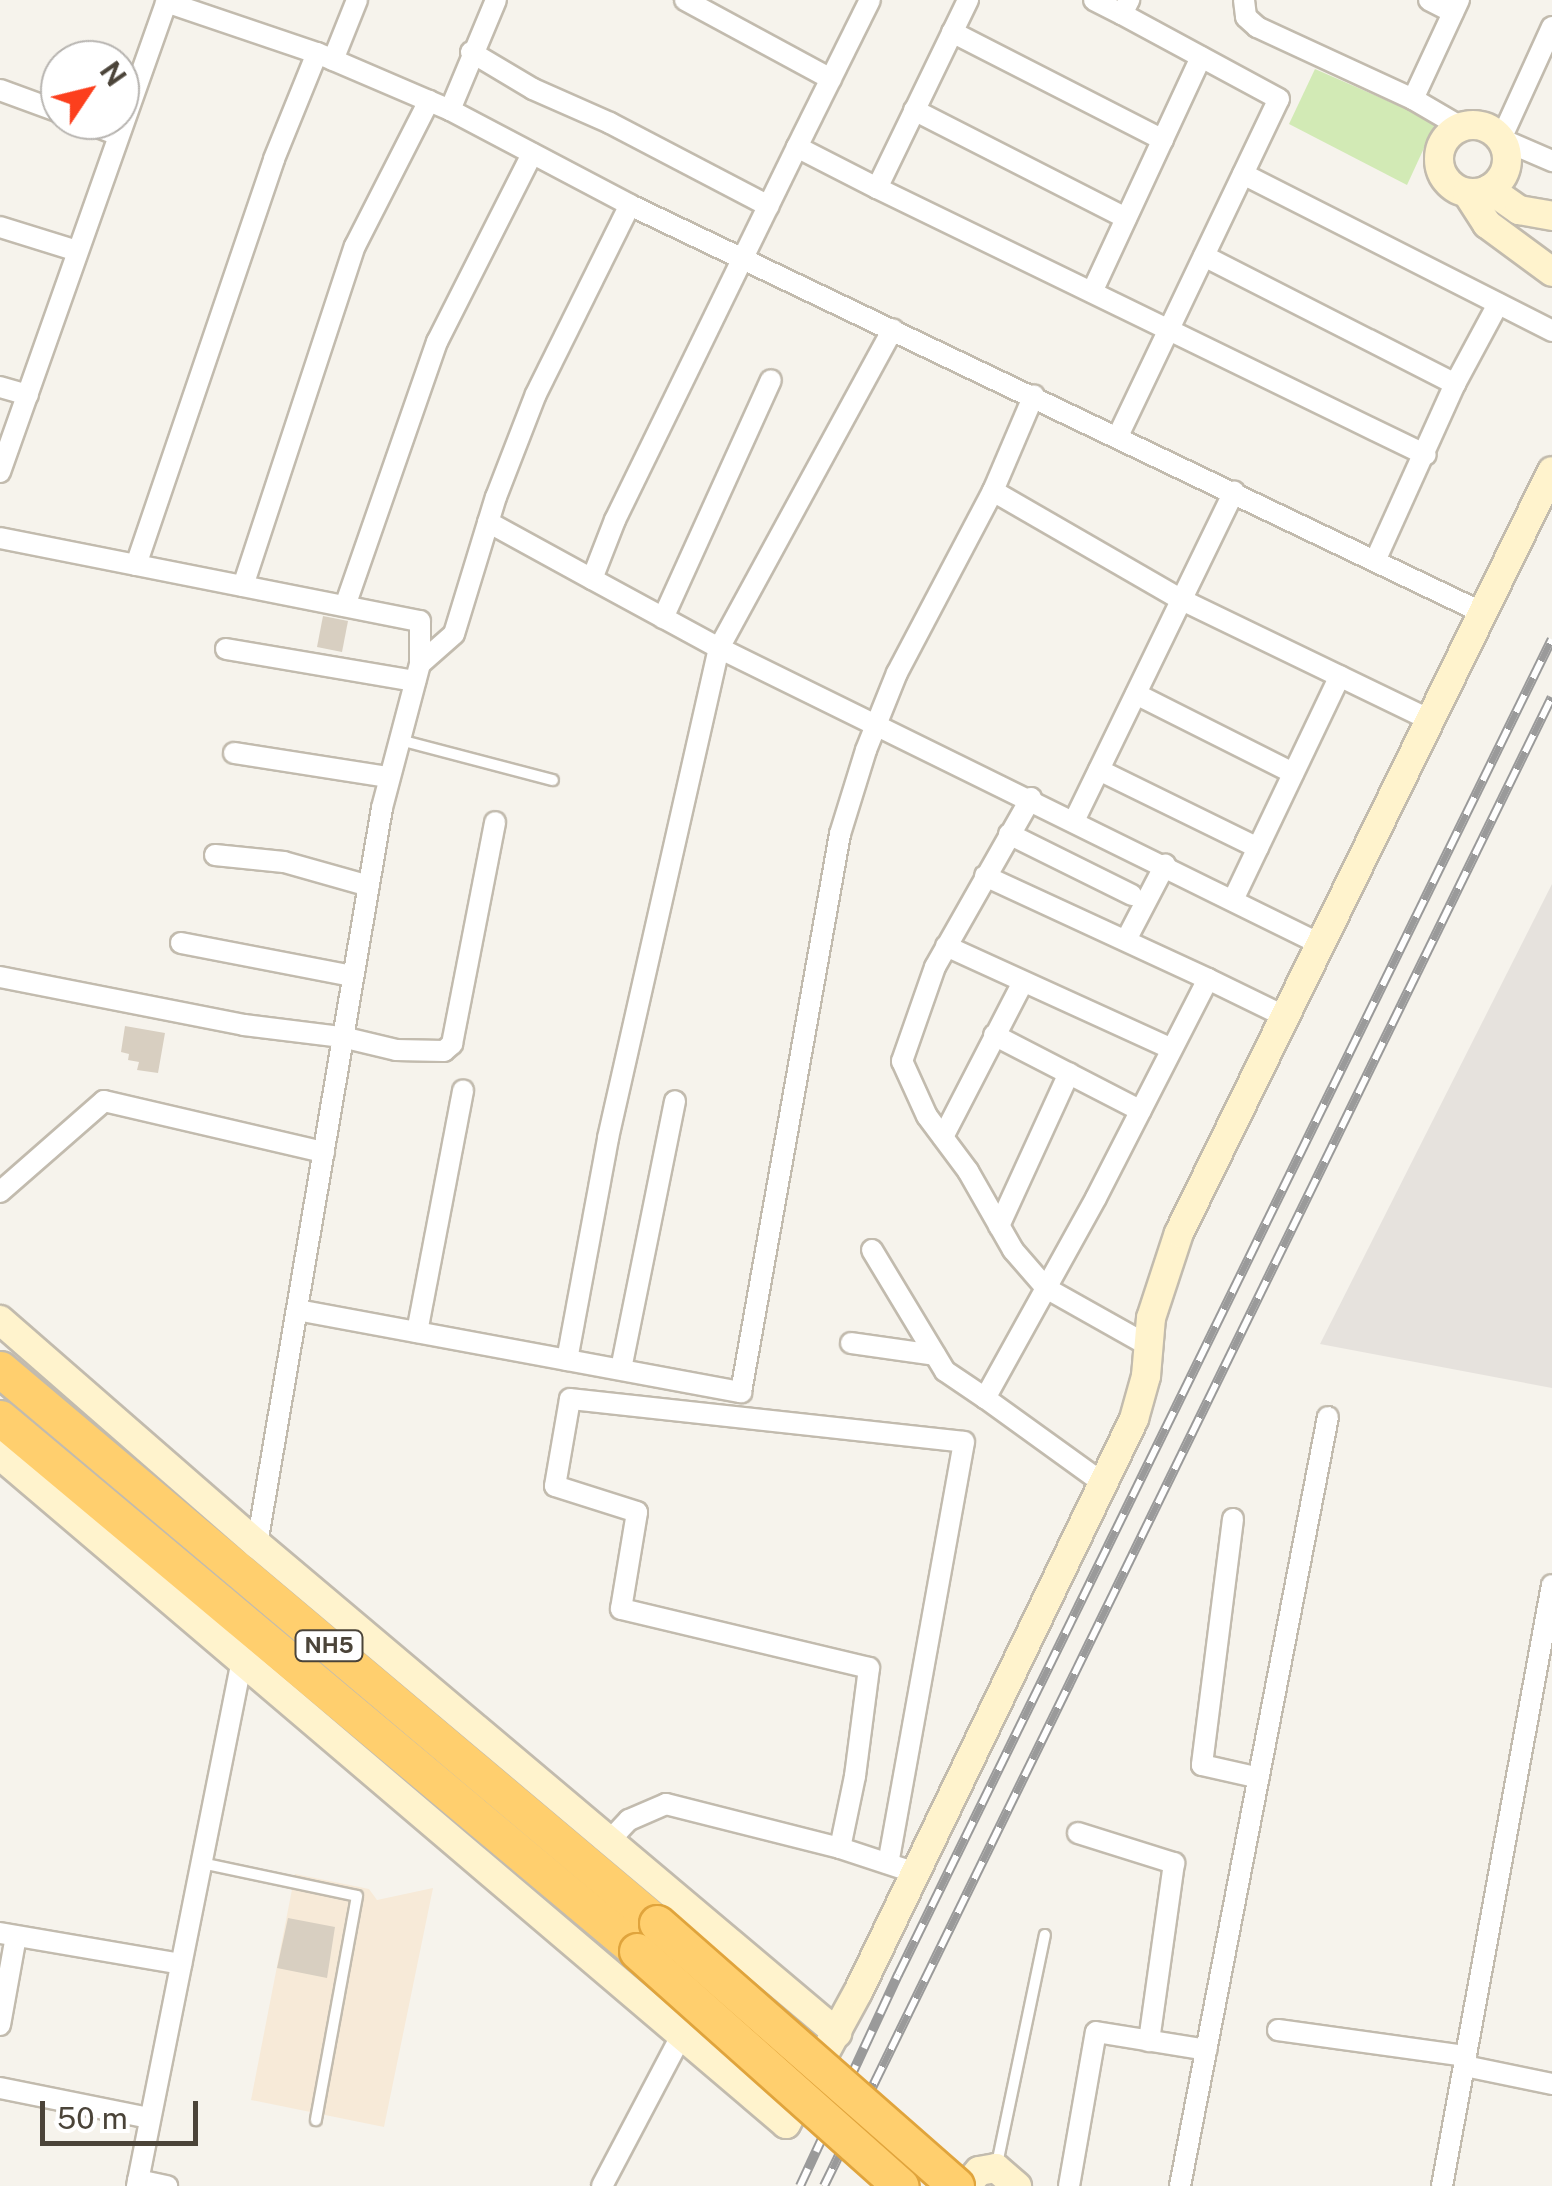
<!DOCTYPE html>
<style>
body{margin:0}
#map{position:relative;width:1552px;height:2186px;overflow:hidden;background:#f6f3ec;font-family:"Public Sans",sans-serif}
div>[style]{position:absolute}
.commercial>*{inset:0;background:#f7ead8}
.industrial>*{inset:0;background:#e6e2dd}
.green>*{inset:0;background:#d2eab5}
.building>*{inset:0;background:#d8cfc1}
.roads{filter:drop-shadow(2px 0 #c2bbae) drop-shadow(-2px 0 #c2bbae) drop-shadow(0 2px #c2bbae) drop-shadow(0 -2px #c2bbae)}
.lane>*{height:10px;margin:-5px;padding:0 5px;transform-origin:5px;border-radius:5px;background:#fff}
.street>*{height:20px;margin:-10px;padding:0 10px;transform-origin:10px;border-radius:10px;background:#fff}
.secondary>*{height:28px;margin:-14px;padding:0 14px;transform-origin:14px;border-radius:14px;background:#fff3cd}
.secondary>.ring{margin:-14px;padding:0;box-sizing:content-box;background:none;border:28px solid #fff3cd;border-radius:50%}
.highway>*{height:35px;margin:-17.5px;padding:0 17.5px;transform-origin:17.5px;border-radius:17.5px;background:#ffcf6e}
.rail>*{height:10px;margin-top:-5px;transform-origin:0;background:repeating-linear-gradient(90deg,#fff 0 19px,#9a9a9a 0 38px);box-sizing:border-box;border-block:2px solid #9a9a9a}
.bridges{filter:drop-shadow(2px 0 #e0a43c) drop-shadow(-2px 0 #e0a43c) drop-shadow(0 2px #e0a43c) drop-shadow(0 -2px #e0a43c)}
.highway-bridge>*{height:35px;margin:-17.5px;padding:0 17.5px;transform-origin:17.5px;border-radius:17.5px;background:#ffcf6e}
span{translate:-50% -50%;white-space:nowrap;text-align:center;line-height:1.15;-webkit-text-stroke:10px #fff;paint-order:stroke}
.shield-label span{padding:2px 8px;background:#fff;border:2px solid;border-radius:8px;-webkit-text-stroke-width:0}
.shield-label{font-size:22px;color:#4b4439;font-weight:700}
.north{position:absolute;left:40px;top:40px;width:100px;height:100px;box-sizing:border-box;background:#fff;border:2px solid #b7b4b0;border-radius:50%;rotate:55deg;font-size:28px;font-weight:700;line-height:40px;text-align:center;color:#4b4439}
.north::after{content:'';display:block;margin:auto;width:35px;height:45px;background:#fc3f1d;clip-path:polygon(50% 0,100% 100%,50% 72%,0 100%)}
.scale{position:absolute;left:40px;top:2101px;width:158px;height:45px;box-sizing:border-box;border:5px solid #4b4439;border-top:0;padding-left:12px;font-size:30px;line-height:35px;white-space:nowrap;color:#4b4439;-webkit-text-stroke:8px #fff;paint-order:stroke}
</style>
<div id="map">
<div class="commercial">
<i style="clip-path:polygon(295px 1874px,369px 1889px,377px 1900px,433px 1888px,384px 2127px,251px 2100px)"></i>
</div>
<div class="industrial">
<i style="clip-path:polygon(1552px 884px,1552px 1388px,1320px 1344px)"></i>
</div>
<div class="green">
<i style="clip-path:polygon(1315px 69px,1436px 122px,1407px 185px,1289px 124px)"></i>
</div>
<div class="building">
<i style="clip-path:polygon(323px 616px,348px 621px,342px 652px,317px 647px)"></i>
<i style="clip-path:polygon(125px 1026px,165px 1033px,158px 1073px,137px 1070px,139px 1062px,128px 1060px,129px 1054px,121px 1052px)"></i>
<i style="clip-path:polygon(288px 1918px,335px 1927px,327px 1978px,277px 1968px)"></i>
</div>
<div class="roads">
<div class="lane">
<i style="left:400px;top:740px;width:158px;rotate:14.7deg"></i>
<i style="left:201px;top:1863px;width:159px;rotate:11.9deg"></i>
<i style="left:357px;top:1896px;width:228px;rotate:100.4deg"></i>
<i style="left:997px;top:2164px;width:234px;rotate:-78.2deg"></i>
</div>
<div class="street">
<i style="left:685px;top:0;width:166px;rotate:28.4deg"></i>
<i style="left:968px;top:0;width:209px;rotate:115.8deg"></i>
<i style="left:877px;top:188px;width:90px;rotate:-152.9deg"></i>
<i style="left:797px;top:147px;width:415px;rotate:116deg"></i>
<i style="left:615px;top:520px;width:63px;rotate:111.3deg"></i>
<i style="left:592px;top:579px;width:145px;rotate:28.5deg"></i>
<i style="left:719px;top:648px;width:670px;rotate:26.22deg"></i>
<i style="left:1094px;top:0;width:31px;rotate:27deg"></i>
<i style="left:1122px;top:14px;width:16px;rotate:-63deg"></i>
<i style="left:1244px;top:0;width:17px;rotate:83deg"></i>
<i style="left:1246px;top:17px;width:15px;rotate:42deg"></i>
<i style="left:1257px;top:27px;width:172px;rotate:24.8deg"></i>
<i style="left:1413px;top:99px;width:56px;rotate:30.3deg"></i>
<i style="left:1429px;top:0;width:27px;rotate:27deg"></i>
<i style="left:1552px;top:27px;width:123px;rotate:114.5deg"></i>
<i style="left:1501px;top:139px;width:56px;rotate:23.3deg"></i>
<i style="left:952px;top:32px;width:237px;rotate:27.1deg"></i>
<i style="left:471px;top:52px;width:72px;rotate:30.8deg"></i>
<i style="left:533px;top:89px;width:84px;rotate:23.8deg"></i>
<i style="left:610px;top:123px;width:179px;rotate:27.6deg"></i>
<i style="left:333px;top:60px;width:65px;rotate:-68.2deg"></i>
<i style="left:0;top:90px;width:64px;rotate:20.1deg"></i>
<i style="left:1413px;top:99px;width:109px;rotate:-65.1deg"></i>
<i style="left:450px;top:110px;width:119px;rotate:-67.3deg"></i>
<i style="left:914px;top:110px;width:238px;rotate:27deg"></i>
<i style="left:80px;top:120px;width:41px;rotate:21.5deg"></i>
<i style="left:797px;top:147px;width:164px;rotate:-63.6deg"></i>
<i style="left:1243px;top:174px;width:347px;rotate:26.9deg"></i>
<i style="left:877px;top:188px;width:610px;rotate:25.94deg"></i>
<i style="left:0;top:227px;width:81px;rotate:17.3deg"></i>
<i style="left:1204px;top:256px;width:282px;rotate:27deg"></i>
<i style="left:1092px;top:292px;width:259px;rotate:-65.1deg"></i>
<i style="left:0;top:387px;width:29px;rotate:16deg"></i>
<i style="left:1118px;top:436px;width:373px;rotate:-64.5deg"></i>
<i style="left:1279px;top:99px;width:179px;rotate:-151.6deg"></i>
<i style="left:0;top:472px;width:498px;rotate:-70.5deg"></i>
<i style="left:166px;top:2px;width:159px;rotate:18.7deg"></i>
<i style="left:993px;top:491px;width:218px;rotate:30deg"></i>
<i style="left:1182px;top:600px;width:276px;rotate:25.8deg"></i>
<i style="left:488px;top:522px;width:119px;rotate:28.7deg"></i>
<i style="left:0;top:538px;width:428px;rotate:11.2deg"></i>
<i style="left:420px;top:621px;width:43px;rotate:90deg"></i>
<i style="left:420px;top:664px;width:149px;rotate:104.8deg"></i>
<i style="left:382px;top:808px;width:747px;rotate:99.64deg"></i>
<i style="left:1375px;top:561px;width:194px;rotate:-65.7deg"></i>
<i style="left:1455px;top:384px;width:91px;rotate:-61.7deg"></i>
<i style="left:136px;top:565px;width:429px;rotate:-71.2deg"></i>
<i style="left:274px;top:159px;width:114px;rotate:-67.9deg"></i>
<i style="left:317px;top:53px;width:145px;rotate:23.2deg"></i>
<i style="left:450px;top:110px;width:204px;rotate:27.8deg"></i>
<i style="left:243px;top:586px;width:358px;rotate:-71.8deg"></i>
<i style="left:355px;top:246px;width:163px;rotate:-63deg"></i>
<i style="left:345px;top:606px;width:280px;rotate:-70.8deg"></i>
<i style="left:437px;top:342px;width:211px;rotate:-63.2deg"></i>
<i style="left:663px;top:618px;width:261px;rotate:-65.6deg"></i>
<i style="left:226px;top:649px;width:192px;rotate:9.6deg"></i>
<i style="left:420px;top:664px;width:45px;rotate:-41.4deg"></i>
<i style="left:454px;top:634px;width:143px;rotate:-73deg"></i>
<i style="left:496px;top:497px;width:110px;rotate:-68.8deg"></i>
<i style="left:536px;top:394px;width:211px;rotate:-63.6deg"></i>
<i style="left:630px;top:205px;width:946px;rotate:25.56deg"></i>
<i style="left:1136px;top:694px;width:176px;rotate:26.7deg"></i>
<i style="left:234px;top:753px;width:156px;rotate:8.9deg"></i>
<i style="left:1099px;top:770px;width:177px;rotate:26.1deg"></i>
<i style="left:1031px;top:798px;width:194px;rotate:119.6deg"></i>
<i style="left:935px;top:967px;width:100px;rotate:109.3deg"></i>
<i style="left:902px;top:1061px;width:60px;rotate:65.6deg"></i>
<i style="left:927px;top:1116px;width:69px;rotate:53.3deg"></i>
<i style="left:968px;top:1171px;width:91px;rotate:60.3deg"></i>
<i style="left:1013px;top:1250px;width:50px;rotate:49deg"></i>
<i style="left:1046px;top:1288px;width:118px;rotate:29.4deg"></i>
<i style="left:1075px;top:819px;width:364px;rotate:-64.1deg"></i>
<i style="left:1009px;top:834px;width:137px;rotate:26.4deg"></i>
<i style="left:215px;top:855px;width:69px;rotate:5.8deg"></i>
<i style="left:284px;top:862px;width:88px;rotate:15.8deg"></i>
<i style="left:985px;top:876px;width:246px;rotate:24.8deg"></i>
<i style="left:1208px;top:979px;width:246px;rotate:117.1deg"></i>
<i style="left:1096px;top:1198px;width:229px;rotate:119deg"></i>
<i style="left:985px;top:1398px;width:145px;rotate:35.8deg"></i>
<i style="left:1233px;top:900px;width:248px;rotate:-64.5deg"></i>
<i style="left:1126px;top:940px;width:85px;rotate:-62.5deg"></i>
<i style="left:181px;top:943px;width:175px;rotate:10.9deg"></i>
<i style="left:946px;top:946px;width:248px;rotate:24.5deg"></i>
<i style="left:0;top:977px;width:249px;rotate:11.1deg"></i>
<i style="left:244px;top:1025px;width:99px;rotate:7deg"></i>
<i style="left:342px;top:1037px;width:56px;rotate:13.5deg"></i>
<i style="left:396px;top:1050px;width:48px;rotate:1.2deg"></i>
<i style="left:444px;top:1051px;width:11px;rotate:-41deg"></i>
<i style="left:452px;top:1044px;width:226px;rotate:-79deg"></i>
<i style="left:1208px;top:979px;width:85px;rotate:26deg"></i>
<i style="left:994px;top:1035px;width:165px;rotate:27.3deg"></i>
<i style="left:943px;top:1137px;width:174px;rotate:-62.7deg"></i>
<i style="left:0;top:1192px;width:138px;rotate:-41.2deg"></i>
<i style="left:104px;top:1101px;width:226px;rotate:13.1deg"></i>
<i style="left:999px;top:1226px;width:168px;rotate:-65.4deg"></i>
<i style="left:872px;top:1250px;width:141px;rotate:58.9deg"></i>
<i style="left:945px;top:1371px;width:48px;rotate:34deg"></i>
<i style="left:297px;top:1310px;width:452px;rotate:10.5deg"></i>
<i style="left:741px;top:1392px;width:567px;rotate:-79.94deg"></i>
<i style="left:840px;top:834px;width:88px;rotate:-72.8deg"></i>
<i style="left:866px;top:750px;width:83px;rotate:-68.1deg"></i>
<i style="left:897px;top:673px;width:206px;rotate:-62.2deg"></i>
<i style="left:993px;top:491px;width:104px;rotate:-66.9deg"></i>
<i style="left:417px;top:1332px;width:246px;rotate:-79.2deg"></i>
<i style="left:851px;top:1343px;width:85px;rotate:8.1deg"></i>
<i style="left:567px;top:1360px;width:226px;rotate:-79.5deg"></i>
<i style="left:608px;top:1138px;width:502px;rotate:-77.24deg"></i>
<i style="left:719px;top:648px;width:363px;rotate:-61.4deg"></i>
<i style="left:621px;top:1369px;width:273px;rotate:-78.6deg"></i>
<i style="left:1233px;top:1519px;width:248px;rotate:97.2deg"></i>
<i style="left:1202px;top:1765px;width:58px;rotate:12.8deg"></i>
<i style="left:1078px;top:1833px;width:101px;rotate:17.4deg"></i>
<i style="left:1174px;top:1863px;width:180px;rotate:98deg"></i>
<i style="left:611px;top:1839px;width:26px;rotate:-47deg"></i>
<i style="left:629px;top:1820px;width:40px;rotate:-23.4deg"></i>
<i style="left:666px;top:1804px;width:179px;rotate:14.2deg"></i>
<i style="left:840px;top:1848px;width:80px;rotate:18.2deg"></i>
<i style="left:840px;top:1848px;width:74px;rotate:-78.2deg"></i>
<i style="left:855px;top:1776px;width:109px;rotate:-82.6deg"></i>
<i style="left:869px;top:1668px;width:255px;rotate:-166.6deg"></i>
<i style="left:621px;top:1609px;width:98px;rotate:-80.6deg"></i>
<i style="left:637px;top:1512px;width:86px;rotate:-162.4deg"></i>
<i style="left:555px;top:1486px;width:88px;rotate:-80.2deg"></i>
<i style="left:570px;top:1399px;width:396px;rotate:6.2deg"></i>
<i style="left:964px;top:1442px;width:428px;rotate:100.2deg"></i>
<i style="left:0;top:1933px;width:184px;rotate:9.7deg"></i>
<i style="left:0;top:2025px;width:90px;rotate:-79.8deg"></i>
<i style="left:1278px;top:2030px;width:190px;rotate:7.9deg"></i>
<i style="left:1465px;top:2066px;width:89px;rotate:11.7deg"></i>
<i style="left:0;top:2088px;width:152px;rotate:11.4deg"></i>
<i style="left:138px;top:2180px;width:30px;rotate:12deg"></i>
<i style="left:137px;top:2186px;width:536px;rotate:-78.71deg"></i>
<i style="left:602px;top:2186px;width:170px;rotate:-62.2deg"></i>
<i style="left:1069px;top:2186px;width:156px;rotate:-80.1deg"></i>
<i style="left:1096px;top:2032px;width:112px;rotate:9.2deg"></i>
<i style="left:1180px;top:2186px;width:783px;rotate:-79.11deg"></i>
<i style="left:1442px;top:2186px;width:611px;rotate:-79.63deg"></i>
</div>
<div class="secondary">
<i class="ring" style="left:1439px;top:125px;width:40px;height:40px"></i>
<i style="left:1489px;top:189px;width:37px;rotate:35deg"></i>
<i style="left:1519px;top:210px;width:34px;rotate:10deg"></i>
<i style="left:1467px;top:193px;width:37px;rotate:57deg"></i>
<i style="left:1487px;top:224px;width:81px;rotate:36.4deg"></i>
<i style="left:0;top:1320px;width:341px;rotate:41.1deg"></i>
<i style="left:257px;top:1544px;width:759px;rotate:40.13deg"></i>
<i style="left:0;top:1455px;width:1032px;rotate:40.4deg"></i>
<i style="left:786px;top:2124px;width:150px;rotate:-61.4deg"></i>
<i style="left:858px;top:1992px;width:636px;rotate:-64.28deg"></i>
<i style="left:1134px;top:1419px;width:45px;rotate:-74.4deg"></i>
<i style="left:1146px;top:1376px;width:58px;rotate:-85.1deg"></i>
<i style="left:1151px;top:1318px;width:89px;rotate:-71.8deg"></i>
<i style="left:1179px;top:1233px;width:848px;rotate:-63.92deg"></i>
<i style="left:966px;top:2186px;width:20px;rotate:-49deg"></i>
<i style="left:979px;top:2171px;width:17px;rotate:-10deg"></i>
<i style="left:996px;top:2168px;width:28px;rotate:41deg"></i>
</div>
<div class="highway">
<i style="left:0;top:1369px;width:859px;rotate:40.14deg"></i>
<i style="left:0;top:1418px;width:831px;rotate:39.92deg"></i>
</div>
</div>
<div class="rail">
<i style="left:800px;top:2186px;width:233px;rotate:-65.1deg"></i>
<i style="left:898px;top:1975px;width:1487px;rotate:-63.92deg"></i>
<i style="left:824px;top:2186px;width:1657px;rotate:-63.95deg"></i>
</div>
<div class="bridges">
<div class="highway-bridge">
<i style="left:657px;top:1923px;width:398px;rotate:41.3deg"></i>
<i style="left:637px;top:1951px;width:353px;rotate:41.7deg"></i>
</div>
</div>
<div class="shield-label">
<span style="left:329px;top:1646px">NH5</span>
</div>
<div class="north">N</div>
<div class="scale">50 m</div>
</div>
